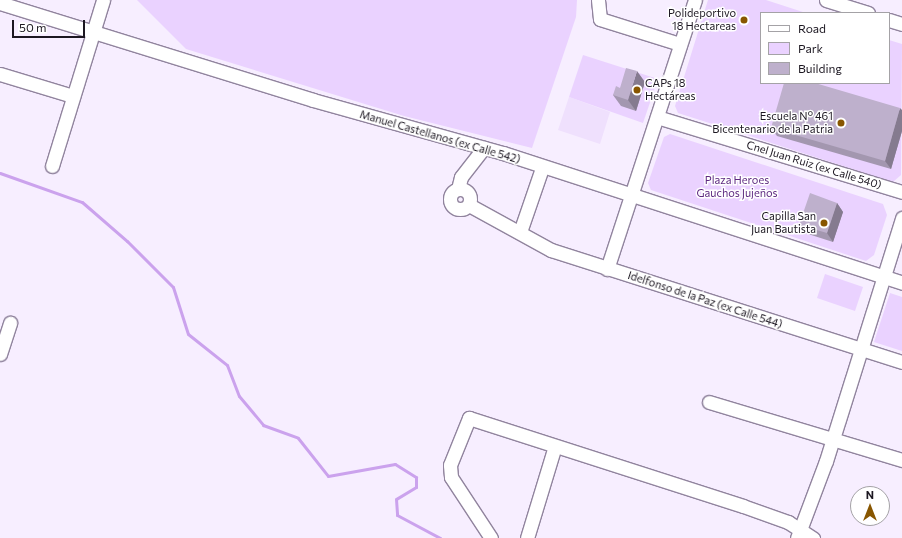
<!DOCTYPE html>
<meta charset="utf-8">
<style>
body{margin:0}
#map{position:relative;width:902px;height:538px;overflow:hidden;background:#f7eeff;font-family:Commissioner,sans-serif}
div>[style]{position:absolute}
.built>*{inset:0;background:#efe0fd}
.green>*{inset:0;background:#ead2ff}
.stream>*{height:3px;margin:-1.5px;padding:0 1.5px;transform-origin:1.5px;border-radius:1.5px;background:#cba2ed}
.roads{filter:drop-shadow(1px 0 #91849e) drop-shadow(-1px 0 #91849e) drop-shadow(0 1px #91849e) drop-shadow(0 -1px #91849e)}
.minor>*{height:13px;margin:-6.5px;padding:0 6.5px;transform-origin:6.5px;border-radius:6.5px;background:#fff}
.minor>.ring{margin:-6.5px;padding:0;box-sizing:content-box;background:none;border:13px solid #fff;border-radius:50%}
.wall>*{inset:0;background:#a397af}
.shaded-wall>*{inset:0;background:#857b8f}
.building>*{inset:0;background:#beb0cc}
.dots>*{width:11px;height:11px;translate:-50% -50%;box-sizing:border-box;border:2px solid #fff;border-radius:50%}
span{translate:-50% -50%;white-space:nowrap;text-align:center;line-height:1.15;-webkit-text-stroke:3px #fff;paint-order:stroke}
.poi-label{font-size:11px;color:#1c1721}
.right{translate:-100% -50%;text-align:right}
.left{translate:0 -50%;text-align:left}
.street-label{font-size:11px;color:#1c1721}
.park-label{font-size:11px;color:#5d2980}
.legend{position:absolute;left:760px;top:12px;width:130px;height:72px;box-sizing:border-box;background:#fff;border:1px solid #a4a2a6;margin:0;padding:5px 7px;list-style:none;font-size:12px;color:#1c1721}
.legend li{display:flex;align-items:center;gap:8px;height:20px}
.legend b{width:20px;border:1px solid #a4a2a6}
.north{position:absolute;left:850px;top:486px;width:40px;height:40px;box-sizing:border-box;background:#fff;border:1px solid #a4a2a6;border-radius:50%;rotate:0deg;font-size:11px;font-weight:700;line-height:16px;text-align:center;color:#1c1721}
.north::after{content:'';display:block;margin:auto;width:14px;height:18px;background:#885600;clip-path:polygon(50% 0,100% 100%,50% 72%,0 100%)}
.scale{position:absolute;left:12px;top:20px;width:73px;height:18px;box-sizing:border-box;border:2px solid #1c1721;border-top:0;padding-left:5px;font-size:12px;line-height:14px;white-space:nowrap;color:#1c1721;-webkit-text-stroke:3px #fff;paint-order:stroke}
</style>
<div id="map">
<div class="built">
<i style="clip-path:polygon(569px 97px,610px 112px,600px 144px,558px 130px)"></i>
</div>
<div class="green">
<i style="clip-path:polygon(137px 0,577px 0,576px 17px,532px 148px,404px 116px,186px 49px)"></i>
<i style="clip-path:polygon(708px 0,766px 0,806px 13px,761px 13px,761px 83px,889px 83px,889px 40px,902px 44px,901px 175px,893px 182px,678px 113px,675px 106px)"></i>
<i style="clip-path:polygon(583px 55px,658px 79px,643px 123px,569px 97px)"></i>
<i style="clip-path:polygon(670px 134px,883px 204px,887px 215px,874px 255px,866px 261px,651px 190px,648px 183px,664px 137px)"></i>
<i style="clip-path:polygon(825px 274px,863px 287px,855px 311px,817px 298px)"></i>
<i style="clip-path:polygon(890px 293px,902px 297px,902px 351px,874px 342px)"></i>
</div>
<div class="stream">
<i style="left:0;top:173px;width:87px;rotate:19.5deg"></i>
<i style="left:82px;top:202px;width:60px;rotate:40.9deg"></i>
<i style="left:127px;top:241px;width:65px;rotate:45deg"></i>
<i style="left:173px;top:287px;width:49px;rotate:72.3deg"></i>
<i style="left:188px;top:334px;width:50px;rotate:38.5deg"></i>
<i style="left:227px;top:365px;width:33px;rotate:69deg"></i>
<i style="left:239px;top:396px;width:38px;rotate:50deg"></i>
<i style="left:263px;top:425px;width:37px;rotate:20deg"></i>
<i style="left:298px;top:438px;width:48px;rotate:51.7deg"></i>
<i style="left:328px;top:476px;width:68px;rotate:-10.2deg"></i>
<i style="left:395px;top:464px;width:25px;rotate:32deg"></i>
<i style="left:416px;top:477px;width:10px;rotate:90deg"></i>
<i style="left:416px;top:487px;width:23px;rotate:149deg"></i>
<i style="left:396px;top:499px;width:16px;rotate:86deg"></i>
<i style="left:397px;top:515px;width:49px;rotate:28.1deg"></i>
</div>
<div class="roads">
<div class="minor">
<i style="left:598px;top:0;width:19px;rotate:84deg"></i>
<i style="left:600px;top:19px;width:84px;rotate:17.4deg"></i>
<i style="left:826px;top:0;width:44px;rotate:17.2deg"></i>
<i style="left:0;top:3px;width:328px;rotate:17.2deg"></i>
<i style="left:313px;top:100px;width:197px;rotate:15.6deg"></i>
<i style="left:503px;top:153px;width:420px;rotate:18deg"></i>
<i style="left:889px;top:20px;width:14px;rotate:17deg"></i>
<i style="left:0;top:74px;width:76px;rotate:16.8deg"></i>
<i style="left:657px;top:117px;width:256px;rotate:17deg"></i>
<i style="left:52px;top:166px;width:174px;rotate:-72.9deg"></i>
<i class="ring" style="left:450px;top:189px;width:7px;height:7px"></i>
<i style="left:458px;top:189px;width:12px;rotate:-76deg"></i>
<i style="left:461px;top:177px;width:37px;rotate:-52deg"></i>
<i style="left:469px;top:205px;width:94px;rotate:28.8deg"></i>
<i style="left:551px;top:250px;width:368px;rotate:17.7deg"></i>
<i style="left:520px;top:232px;width:68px;rotate:-71deg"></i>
<i style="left:607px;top:269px;width:283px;rotate:-71.9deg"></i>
<i style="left:0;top:354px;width:33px;rotate:-72deg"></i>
<i style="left:709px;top:402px;width:202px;rotate:16.7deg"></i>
<i style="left:491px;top:538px;width:73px;rotate:-123.3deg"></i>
<i style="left:451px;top:477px;width:12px;rotate:-95deg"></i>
<i style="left:450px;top:465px;width:51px;rotate:-68deg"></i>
<i style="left:469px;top:418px;width:288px;rotate:17.8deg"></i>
<i style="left:743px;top:506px;width:48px;rotate:19.6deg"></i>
<i style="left:788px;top:522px;width:30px;rotate:33deg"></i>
<i style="left:527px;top:538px;width:96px;rotate:-73.1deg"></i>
<i style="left:797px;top:538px;width:82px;rotate:-69.4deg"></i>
<i style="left:826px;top:461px;width:255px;rotate:-72.6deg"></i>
</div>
</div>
<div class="wall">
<i style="clip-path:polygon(645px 82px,636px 111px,621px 106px,613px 95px,620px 88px)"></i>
<i style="clip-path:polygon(902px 110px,902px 131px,891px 169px,777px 136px,771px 128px)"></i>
<i style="clip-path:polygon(837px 203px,843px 212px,833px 242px,805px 233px,799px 225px)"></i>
</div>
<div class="shaded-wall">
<i style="clip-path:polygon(637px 71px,645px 82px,636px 111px,628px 100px)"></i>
<i style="clip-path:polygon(900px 108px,902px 110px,902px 131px,891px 169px,885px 161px)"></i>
<i style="clip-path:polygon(837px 203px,843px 212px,833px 242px,827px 233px)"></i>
</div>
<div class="building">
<i style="clip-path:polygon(626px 68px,637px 71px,628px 100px,613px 95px,616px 86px,620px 88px)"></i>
<i style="clip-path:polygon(784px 83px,815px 83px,900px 108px,885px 161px,771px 128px)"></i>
<i style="clip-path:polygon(810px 193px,837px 203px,827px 233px,799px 225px)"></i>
</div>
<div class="dots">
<i style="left:744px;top:20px;background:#885600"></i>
<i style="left:637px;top:90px;background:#885600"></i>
<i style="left:841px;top:123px;background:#885600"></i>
<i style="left:824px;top:223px;background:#885600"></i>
</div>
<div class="poi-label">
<span class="right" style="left:736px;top:20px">Polideportivo<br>18 Hectareas</span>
<span class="left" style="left:645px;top:90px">CAPs 18<br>Hectáreas</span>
<span class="right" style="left:833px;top:123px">Escuela N° 461<br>Bicentenario de la Patria</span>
<span class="right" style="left:816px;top:223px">Capilla San<br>Juan Bautista</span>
</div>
<div class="street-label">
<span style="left:440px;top:137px;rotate:16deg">Manuel Castellanos (ex Calle 542)</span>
<span style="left:814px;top:165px;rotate:17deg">Cnel Juan Ruiz (ex Calle 540)</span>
<span style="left:705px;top:300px;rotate:18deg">Idelfonso de la Paz (ex Calle 544)</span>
</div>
<div class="park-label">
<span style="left:737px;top:187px">Plaza Heroes<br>Gauchos Jujeños</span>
</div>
<ul class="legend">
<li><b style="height:5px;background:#fff"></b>Road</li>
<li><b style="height:11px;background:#ead2ff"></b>Park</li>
<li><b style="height:11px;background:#beb0cc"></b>Building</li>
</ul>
<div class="north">N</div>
<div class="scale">50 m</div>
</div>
